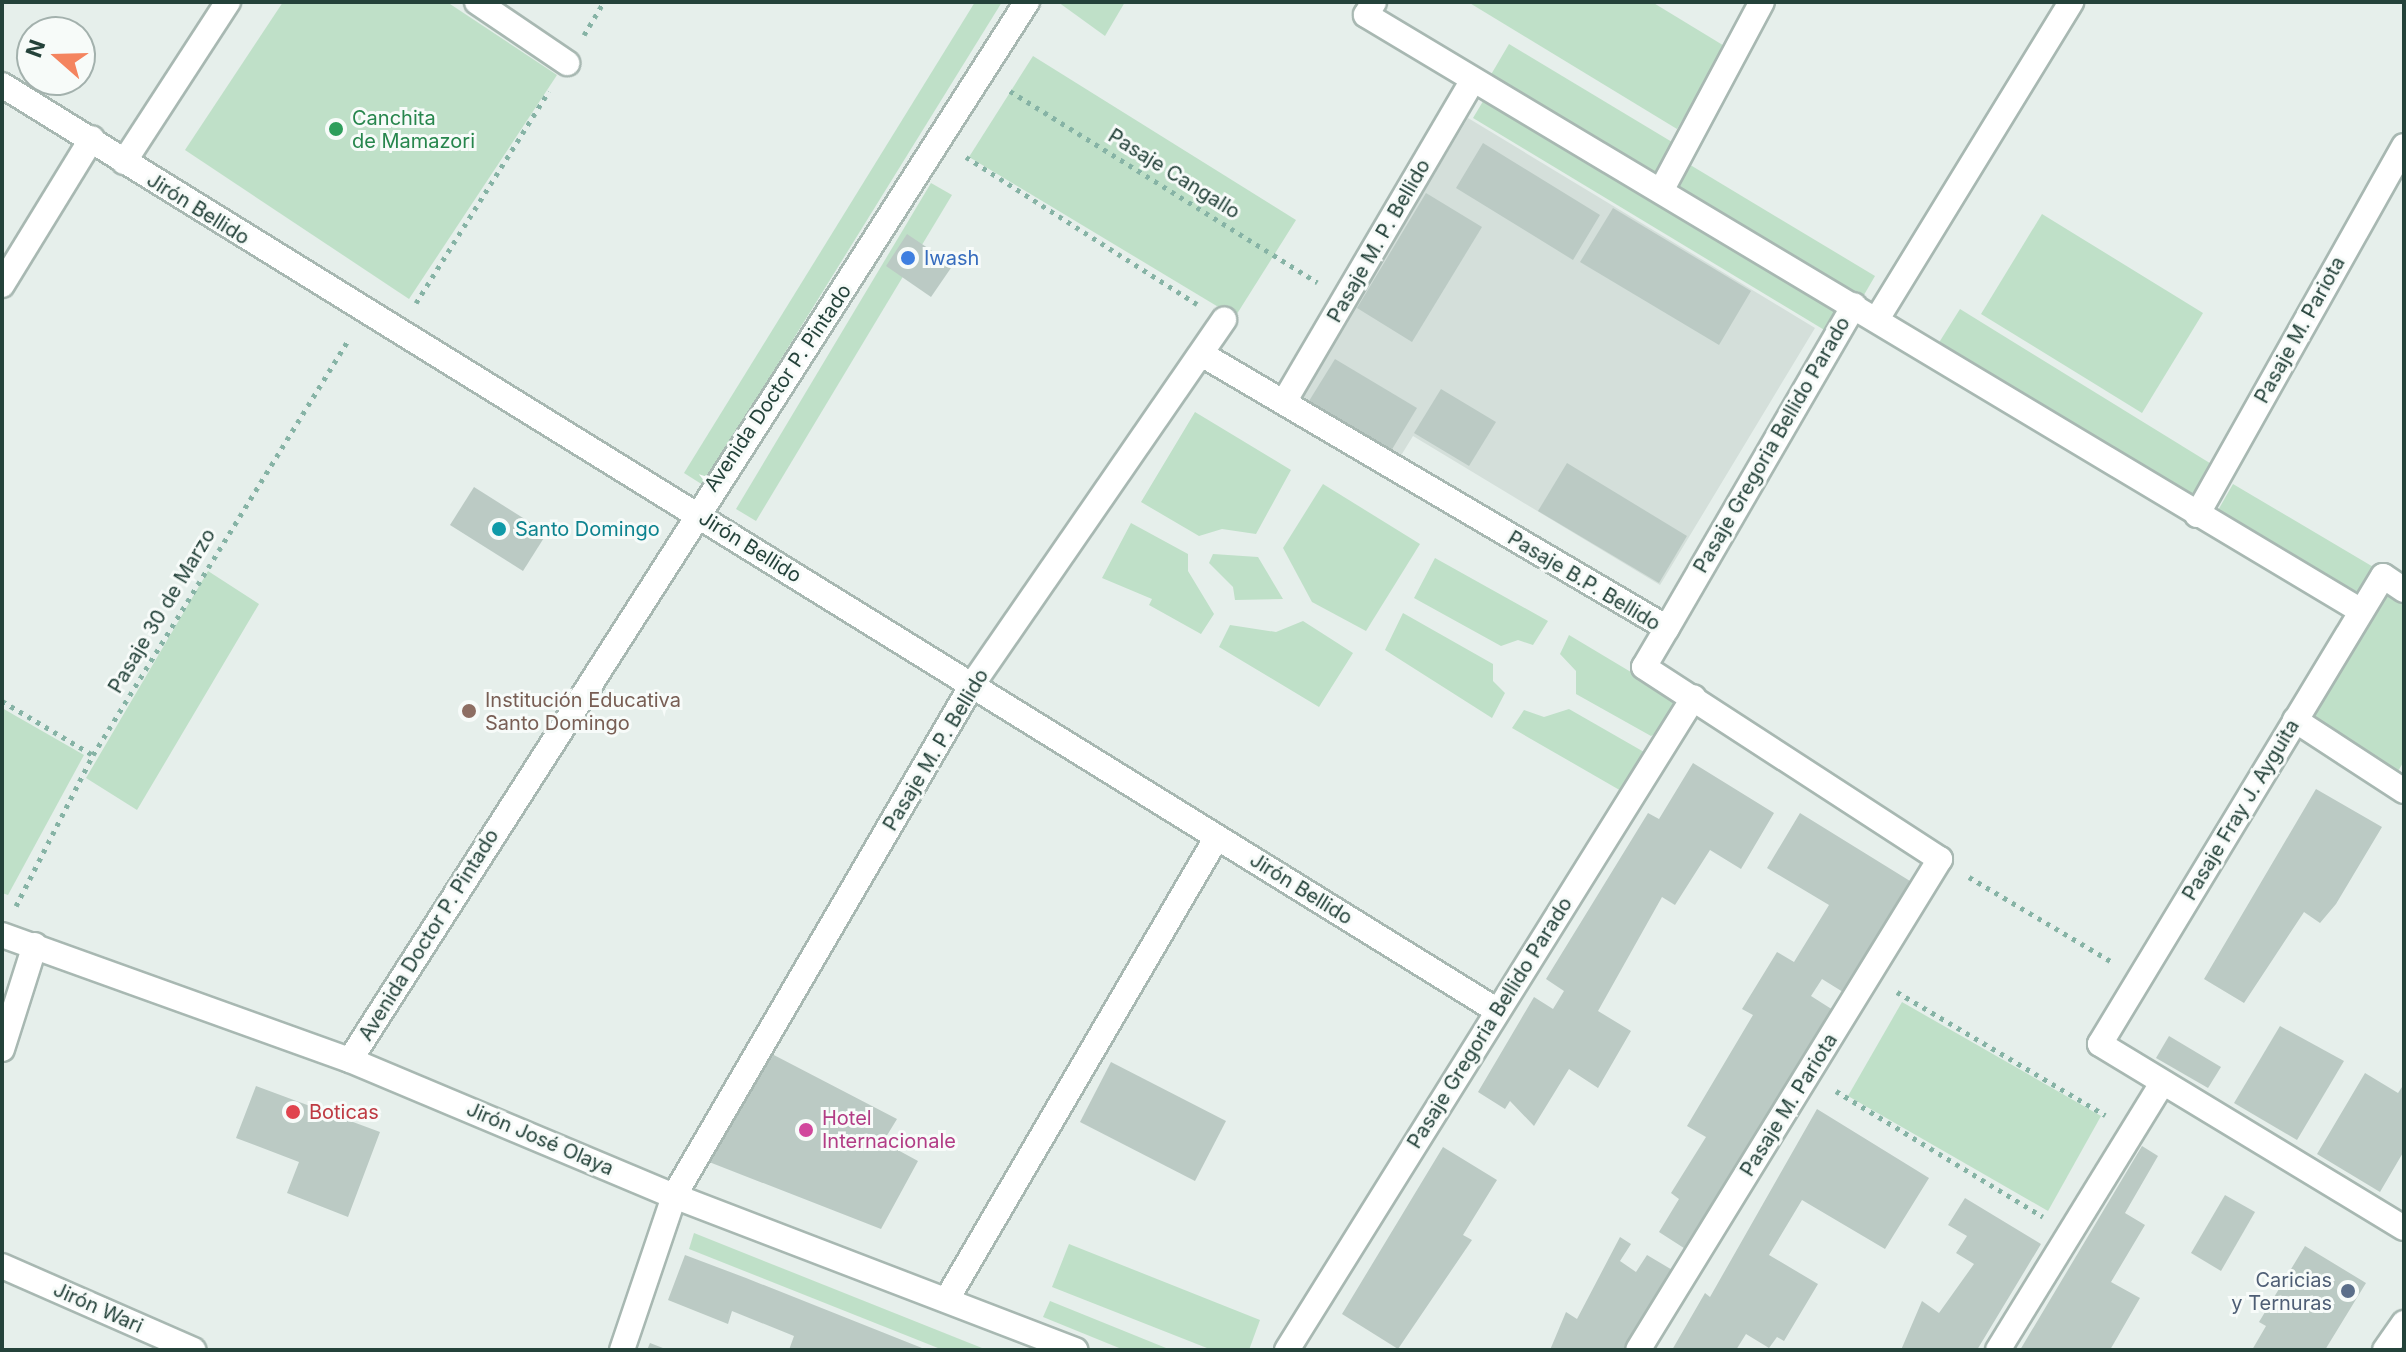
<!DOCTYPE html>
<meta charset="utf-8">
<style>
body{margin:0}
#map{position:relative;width:2406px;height:1352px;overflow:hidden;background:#e6efeb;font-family:Inter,sans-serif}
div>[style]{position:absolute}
.built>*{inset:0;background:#d4dfda}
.green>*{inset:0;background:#bfe0c8}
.building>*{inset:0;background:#bbcac4}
.path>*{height:5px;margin-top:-2.5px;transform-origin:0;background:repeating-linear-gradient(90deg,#86b3a5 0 4px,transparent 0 10px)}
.roads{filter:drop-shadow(2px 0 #a8b8b2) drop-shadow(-2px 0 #a8b8b2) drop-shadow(0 2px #a8b8b2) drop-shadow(0 -2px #a8b8b2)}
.street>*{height:24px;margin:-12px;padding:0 12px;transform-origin:12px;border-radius:12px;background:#fff}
.dots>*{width:22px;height:22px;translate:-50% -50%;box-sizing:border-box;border:4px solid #f7fbf9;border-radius:50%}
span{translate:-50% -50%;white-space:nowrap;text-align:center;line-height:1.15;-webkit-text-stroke:6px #f7fbf9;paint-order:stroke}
.leisure-label{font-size:20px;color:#27864d}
.left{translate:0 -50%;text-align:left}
.street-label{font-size:20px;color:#24423a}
.shop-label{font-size:20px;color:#366cbe}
.culture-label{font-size:20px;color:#0d838f}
.education-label{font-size:20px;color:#785e54}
.health-label{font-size:20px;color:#be3a42}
.hotel-label{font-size:20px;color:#b23c85}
.service-label{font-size:20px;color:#4e5e75}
.right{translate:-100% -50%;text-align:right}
.frame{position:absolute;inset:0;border:4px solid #24423a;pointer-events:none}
.north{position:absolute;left:16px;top:16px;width:80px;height:80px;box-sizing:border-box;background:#f7fbf9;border:2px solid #a3b1ad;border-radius:50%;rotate:290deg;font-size:22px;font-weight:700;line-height:32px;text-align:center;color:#24423a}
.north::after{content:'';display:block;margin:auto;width:28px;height:36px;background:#f4845f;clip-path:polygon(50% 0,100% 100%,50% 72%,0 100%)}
</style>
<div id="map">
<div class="built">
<i style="clip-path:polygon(1468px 118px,1815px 328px,1660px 585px,1413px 436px,1397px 462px,1297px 403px)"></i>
</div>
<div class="green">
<i style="clip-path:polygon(283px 2px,447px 2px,557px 75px,409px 299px,185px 150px)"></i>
<i style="clip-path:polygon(975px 2px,1002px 2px,703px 485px,684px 473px)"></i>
<i style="clip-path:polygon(1058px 2px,1125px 2px,1105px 36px)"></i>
<i style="clip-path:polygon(1468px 2px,1652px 2px,1726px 47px,1677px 129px)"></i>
<i style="clip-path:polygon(1509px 44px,1677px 145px,1656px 179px,1489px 78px)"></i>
<i style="clip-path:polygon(1033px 56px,1296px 220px,1235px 317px,969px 157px)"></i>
<i style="clip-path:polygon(1485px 98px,1838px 312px,1826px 331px,1473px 118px)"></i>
<i style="clip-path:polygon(1687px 163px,1875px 276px,1861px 300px,1673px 186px)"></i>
<i style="clip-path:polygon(931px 183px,952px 195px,756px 521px,736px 509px)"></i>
<i style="clip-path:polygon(2042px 214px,2203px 313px,2142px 413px,1981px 314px)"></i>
<i style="clip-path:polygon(1960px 309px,2213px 465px,2188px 506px,1935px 349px)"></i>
<i style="clip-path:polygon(1195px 412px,1291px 470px,1256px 534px,1222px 529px,1199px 536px,1141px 502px)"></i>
<i style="clip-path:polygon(1323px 484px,1420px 544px,1366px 631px,1312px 602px,1283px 548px)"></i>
<i style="clip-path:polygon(2233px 484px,2375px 568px,2358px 597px,2217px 512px)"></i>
<i style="clip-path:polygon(1131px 523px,1188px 554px,1188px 571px,1214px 614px,1201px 634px,1149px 605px,1152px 599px,1102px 578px)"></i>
<i style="clip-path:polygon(1213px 554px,1258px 557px,1283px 599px,1235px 600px,1233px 587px,1209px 563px)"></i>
<i style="clip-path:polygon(1435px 558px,1548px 621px,1533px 645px,1518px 640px,1501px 646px,1414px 598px)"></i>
<i style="clip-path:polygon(208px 571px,259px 604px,137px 810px,86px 778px)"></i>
<i style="clip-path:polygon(2384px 587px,2404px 599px,2404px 761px,2397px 773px,2305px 717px)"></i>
<i style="clip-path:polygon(1403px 613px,1493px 664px,1493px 681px,1505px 693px,1492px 718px,1385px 650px)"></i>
<i style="clip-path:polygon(1303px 621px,1353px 653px,1319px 707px,1219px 647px,1230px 625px,1276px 632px)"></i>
<i style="clip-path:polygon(1569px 635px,1676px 699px,1667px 727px,1651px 736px,1576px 694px,1576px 671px,1560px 654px)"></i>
<i style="clip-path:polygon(2px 708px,84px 755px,8px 895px,2px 893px)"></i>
<i style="clip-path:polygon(1569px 709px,1644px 752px,1623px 792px,1512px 728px,1524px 710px,1544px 717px)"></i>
<i style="clip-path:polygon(1902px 1002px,2101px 1116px,2048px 1211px,1848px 1096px)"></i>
<i style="clip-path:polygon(694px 1233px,987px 1350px,943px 1350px,689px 1249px)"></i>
<i style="clip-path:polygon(1069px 1244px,1260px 1320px,1249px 1350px,1212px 1350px,1052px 1287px)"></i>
<i style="clip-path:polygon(1050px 1301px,1171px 1350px,1124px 1350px,1043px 1317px)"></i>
</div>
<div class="building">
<i style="clip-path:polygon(1483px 143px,1600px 215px,1573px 260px,1456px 188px)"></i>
<i style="clip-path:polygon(1426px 193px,1482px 227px,1412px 342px,1357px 308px)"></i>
<i style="clip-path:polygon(1613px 208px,1751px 291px,1719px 345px,1580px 262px)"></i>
<i style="clip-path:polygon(907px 234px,953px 265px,931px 297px,886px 266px)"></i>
<i style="clip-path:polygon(1335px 359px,1417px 408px,1391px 451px,1309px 401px)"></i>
<i style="clip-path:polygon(1441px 389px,1496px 422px,1469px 466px,1414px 433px)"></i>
<i style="clip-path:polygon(1567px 463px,1687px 536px,1659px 583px,1538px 511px)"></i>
<i style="clip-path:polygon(474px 487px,547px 533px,523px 571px,450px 525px)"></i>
<i style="clip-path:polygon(1693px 763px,1774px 813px,1741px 869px,1710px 850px,1675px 905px,1662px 897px,1598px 1011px,1631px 1031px,1598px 1088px,1569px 1069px,1534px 1126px,1510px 1101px,1505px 1109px,1478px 1092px,1534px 997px,1553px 1009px,1564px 991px,1546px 979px,1648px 813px,1659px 819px)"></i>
<i style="clip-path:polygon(2316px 789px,2382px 827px,2336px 904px,2320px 923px,2304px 912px,2244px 1003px,2204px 979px)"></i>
<i style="clip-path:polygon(1800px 813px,1910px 881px,1843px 992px,1822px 979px,1811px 996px,1833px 1010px,1687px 1250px,1659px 1232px,1679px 1199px,1671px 1193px,1706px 1137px,1687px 1126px,1753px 1015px,1742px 1009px,1777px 952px,1794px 962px,1829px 905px,1767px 868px)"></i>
<i style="clip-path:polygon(2280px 1026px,2344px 1061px,2297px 1140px,2234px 1103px)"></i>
<i style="clip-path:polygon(2169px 1036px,2221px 1067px,2208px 1088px,2156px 1058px)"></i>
<i style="clip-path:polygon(770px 1053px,897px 1119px,883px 1142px,918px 1161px,881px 1229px,704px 1160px)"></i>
<i style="clip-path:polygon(1111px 1062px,1226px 1121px,1195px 1181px,1080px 1122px)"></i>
<i style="clip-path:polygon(2365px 1073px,2398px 1093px,2404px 1084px,2404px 1151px,2380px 1192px,2317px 1154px)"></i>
<i style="clip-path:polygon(256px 1086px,380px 1132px,348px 1217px,287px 1193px,299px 1162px,236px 1138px)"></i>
<i style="clip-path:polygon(1817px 1109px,1929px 1178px,1885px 1249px,1802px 1200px,1769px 1255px,1818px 1284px,1784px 1341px,1777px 1337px,1769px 1348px,1746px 1334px,1736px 1350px,1672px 1350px,1705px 1293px,1710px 1297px)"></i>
<i style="clip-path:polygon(2142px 1146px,2158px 1156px,2125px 1213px,2145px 1225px,2111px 1282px,2140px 1298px,2110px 1350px,2020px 1350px)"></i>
<i style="clip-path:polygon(1443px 1147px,1497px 1180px,1463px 1235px,1472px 1240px,1398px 1349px,1342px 1314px)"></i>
<i style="clip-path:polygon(2225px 1195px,2255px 1212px,2221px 1271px,2191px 1253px)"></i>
<i style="clip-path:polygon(1965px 1198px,2041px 1244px,1977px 1350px,1901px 1350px,1922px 1301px,1939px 1313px,1974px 1264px,1956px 1253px,1967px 1236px,1948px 1225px)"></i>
<i style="clip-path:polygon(1620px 1237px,1631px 1244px,1620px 1261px,1636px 1272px,1647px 1255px,1674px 1271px,1625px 1350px,1550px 1350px,1566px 1312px,1577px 1319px)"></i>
<i style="clip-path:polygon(2305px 1246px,2366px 1283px,2325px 1350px,2252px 1350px,2266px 1326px,2259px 1322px)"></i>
<i style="clip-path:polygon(685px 1255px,746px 1278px,927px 1350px,789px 1350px,794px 1336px,732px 1311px,728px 1324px,668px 1300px)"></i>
<i style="clip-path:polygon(650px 1343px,668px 1350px,647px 1350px)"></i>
</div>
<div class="path">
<i style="left:584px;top:35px;width:39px;rotate:-59deg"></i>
<i style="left:1010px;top:91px;width:362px;rotate:31.9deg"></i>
<i style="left:966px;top:157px;width:274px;rotate:32.5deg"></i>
<i style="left:416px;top:303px;width:250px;rotate:-57.9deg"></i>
<i style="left:2px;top:701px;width:106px;rotate:30.7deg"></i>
<i style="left:1969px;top:877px;width:166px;rotate:30.7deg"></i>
<i style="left:16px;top:906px;width:169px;rotate:-63deg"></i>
<i style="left:93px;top:755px;width:488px;rotate:-58.4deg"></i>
<i style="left:1897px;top:992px;width:242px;rotate:30.6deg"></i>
<i style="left:1836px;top:1091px;width:242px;rotate:31.3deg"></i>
</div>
<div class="roads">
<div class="street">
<i style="left:477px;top:2px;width:109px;rotate:34.1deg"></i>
<i style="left:1374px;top:2px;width:15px;rotate:122deg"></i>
<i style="left:1366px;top:15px;width:1160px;rotate:30.92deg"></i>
<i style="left:2px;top:85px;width:1759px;rotate:31.76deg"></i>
<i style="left:124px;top:162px;width:191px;rotate:-57deg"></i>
<i style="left:1662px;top:189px;width:212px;rotate:-61.9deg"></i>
<i style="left:2px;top:285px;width:172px;rotate:-58.5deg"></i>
<i style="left:1877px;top:319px;width:372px;rotate:-58.5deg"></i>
<i style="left:1203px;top:355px;width:538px;rotate:30.47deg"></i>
<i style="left:1667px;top:628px;width:45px;rotate:120.5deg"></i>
<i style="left:1644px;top:667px;width:353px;rotate:33deg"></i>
<i style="left:1940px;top:859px;width:576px;rotate:121.59deg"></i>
<i style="left:1284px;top:402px;width:373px;rotate:-59.6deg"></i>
<i style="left:2197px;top:515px;width:423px;rotate:-60.7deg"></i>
<i style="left:2404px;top:590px;width:25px;rotate:-146deg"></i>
<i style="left:2383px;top:576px;width:547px;rotate:121.16deg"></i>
<i style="left:2100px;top:1044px;width:355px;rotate:31.2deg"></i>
<i style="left:1667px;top:628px;width:373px;rotate:-59.9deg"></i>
<i style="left:2295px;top:720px;width:130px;rotate:33.1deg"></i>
<i style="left:2px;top:935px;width:370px;rotate:19.8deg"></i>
<i style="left:350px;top:1060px;width:351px;rotate:22.8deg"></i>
<i style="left:674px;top:1196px;width:430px;rotate:21deg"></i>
<i style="left:2px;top:1049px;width:109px;rotate:-72.4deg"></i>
<i style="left:350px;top:1060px;width:1256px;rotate:-57.39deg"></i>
<i style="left:2px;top:1266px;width:209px;rotate:23.7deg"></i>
<i style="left:947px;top:1299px;width:535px;rotate:-59.7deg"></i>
<i style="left:622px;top:1350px;width:163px;rotate:-71.3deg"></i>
<i style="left:674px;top:1196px;width:592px;rotate:-59.75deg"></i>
<i style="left:972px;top:685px;width:444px;rotate:-55.4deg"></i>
<i style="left:1287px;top:1350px;width:769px;rotate:-58.07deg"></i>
<i style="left:1998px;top:1350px;width:311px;rotate:-58.4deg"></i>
<i style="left:2385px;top:1350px;width:33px;rotate:-55deg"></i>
</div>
</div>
<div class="dots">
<i style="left:336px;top:129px;background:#2e9e5b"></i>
<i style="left:908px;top:258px;background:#3f7fe0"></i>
<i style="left:499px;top:529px;background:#0f9aa8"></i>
<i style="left:469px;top:711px;background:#8d6e63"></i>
<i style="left:293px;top:1112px;background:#e0444e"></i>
<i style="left:806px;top:1130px;background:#d1479c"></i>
<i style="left:2348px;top:1291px;background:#5c6f8a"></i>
</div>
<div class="leisure-label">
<span class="left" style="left:352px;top:130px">Canchita<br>de Mamazori</span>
</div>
<div class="street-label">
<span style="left:1174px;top:174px;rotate:32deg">Pasaje Cangallo</span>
<span style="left:198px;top:209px;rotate:32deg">Jirón Bellido</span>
<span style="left:1379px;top:241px;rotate:-60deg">Pasaje M. P. Bellido</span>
<span style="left:2300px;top:330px;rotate:-61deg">Pasaje M. Pariota</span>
<span style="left:778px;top:388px;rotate:-56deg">Avenida Doctor P. Pintado</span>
<span style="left:1772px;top:445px;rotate:-60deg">Pasaje Gregoria Bellido Parado</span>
<span style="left:750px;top:547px;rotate:32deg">Jirón Bellido</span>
<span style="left:1584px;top:581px;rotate:31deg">Pasaje B.P. Bellido</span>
<span style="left:162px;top:611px;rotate:-59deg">Pasaje 30 de Marzo</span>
<span style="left:936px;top:750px;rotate:-59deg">Pasaje M. P. Bellido</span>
<span style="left:2241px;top:810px;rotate:-59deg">Pasaje Fray J. Ayguita</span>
<span style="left:1301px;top:889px;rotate:32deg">Jirón Bellido</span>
<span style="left:429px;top:935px;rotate:-58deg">Avenida Doctor P. Pintado</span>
<span style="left:1490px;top:1023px;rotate:-58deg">Pasaje Gregoria Bellido Parado</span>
<span style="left:1789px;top:1105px;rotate:-58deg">Pasaje M. Pariota</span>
<span style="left:540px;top:1139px;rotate:23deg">Jirón José Olaya</span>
<span style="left:98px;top:1308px;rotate:24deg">Jirón Wari</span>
</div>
<div class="shop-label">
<span class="left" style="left:924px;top:258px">Iwash</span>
</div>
<div class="culture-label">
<span class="left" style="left:515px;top:529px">Santo Domingo</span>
</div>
<div class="education-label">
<span class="left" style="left:485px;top:712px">Institución Educativa<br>Santo Domingo</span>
</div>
<div class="health-label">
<span class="left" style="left:309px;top:1112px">Boticas</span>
</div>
<div class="hotel-label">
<span class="left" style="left:822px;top:1130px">Hotel<br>Internacionale</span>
</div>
<div class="service-label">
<span class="right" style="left:2332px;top:1292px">Caricias<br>y Ternuras</span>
</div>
<div class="frame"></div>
<div class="north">N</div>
</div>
